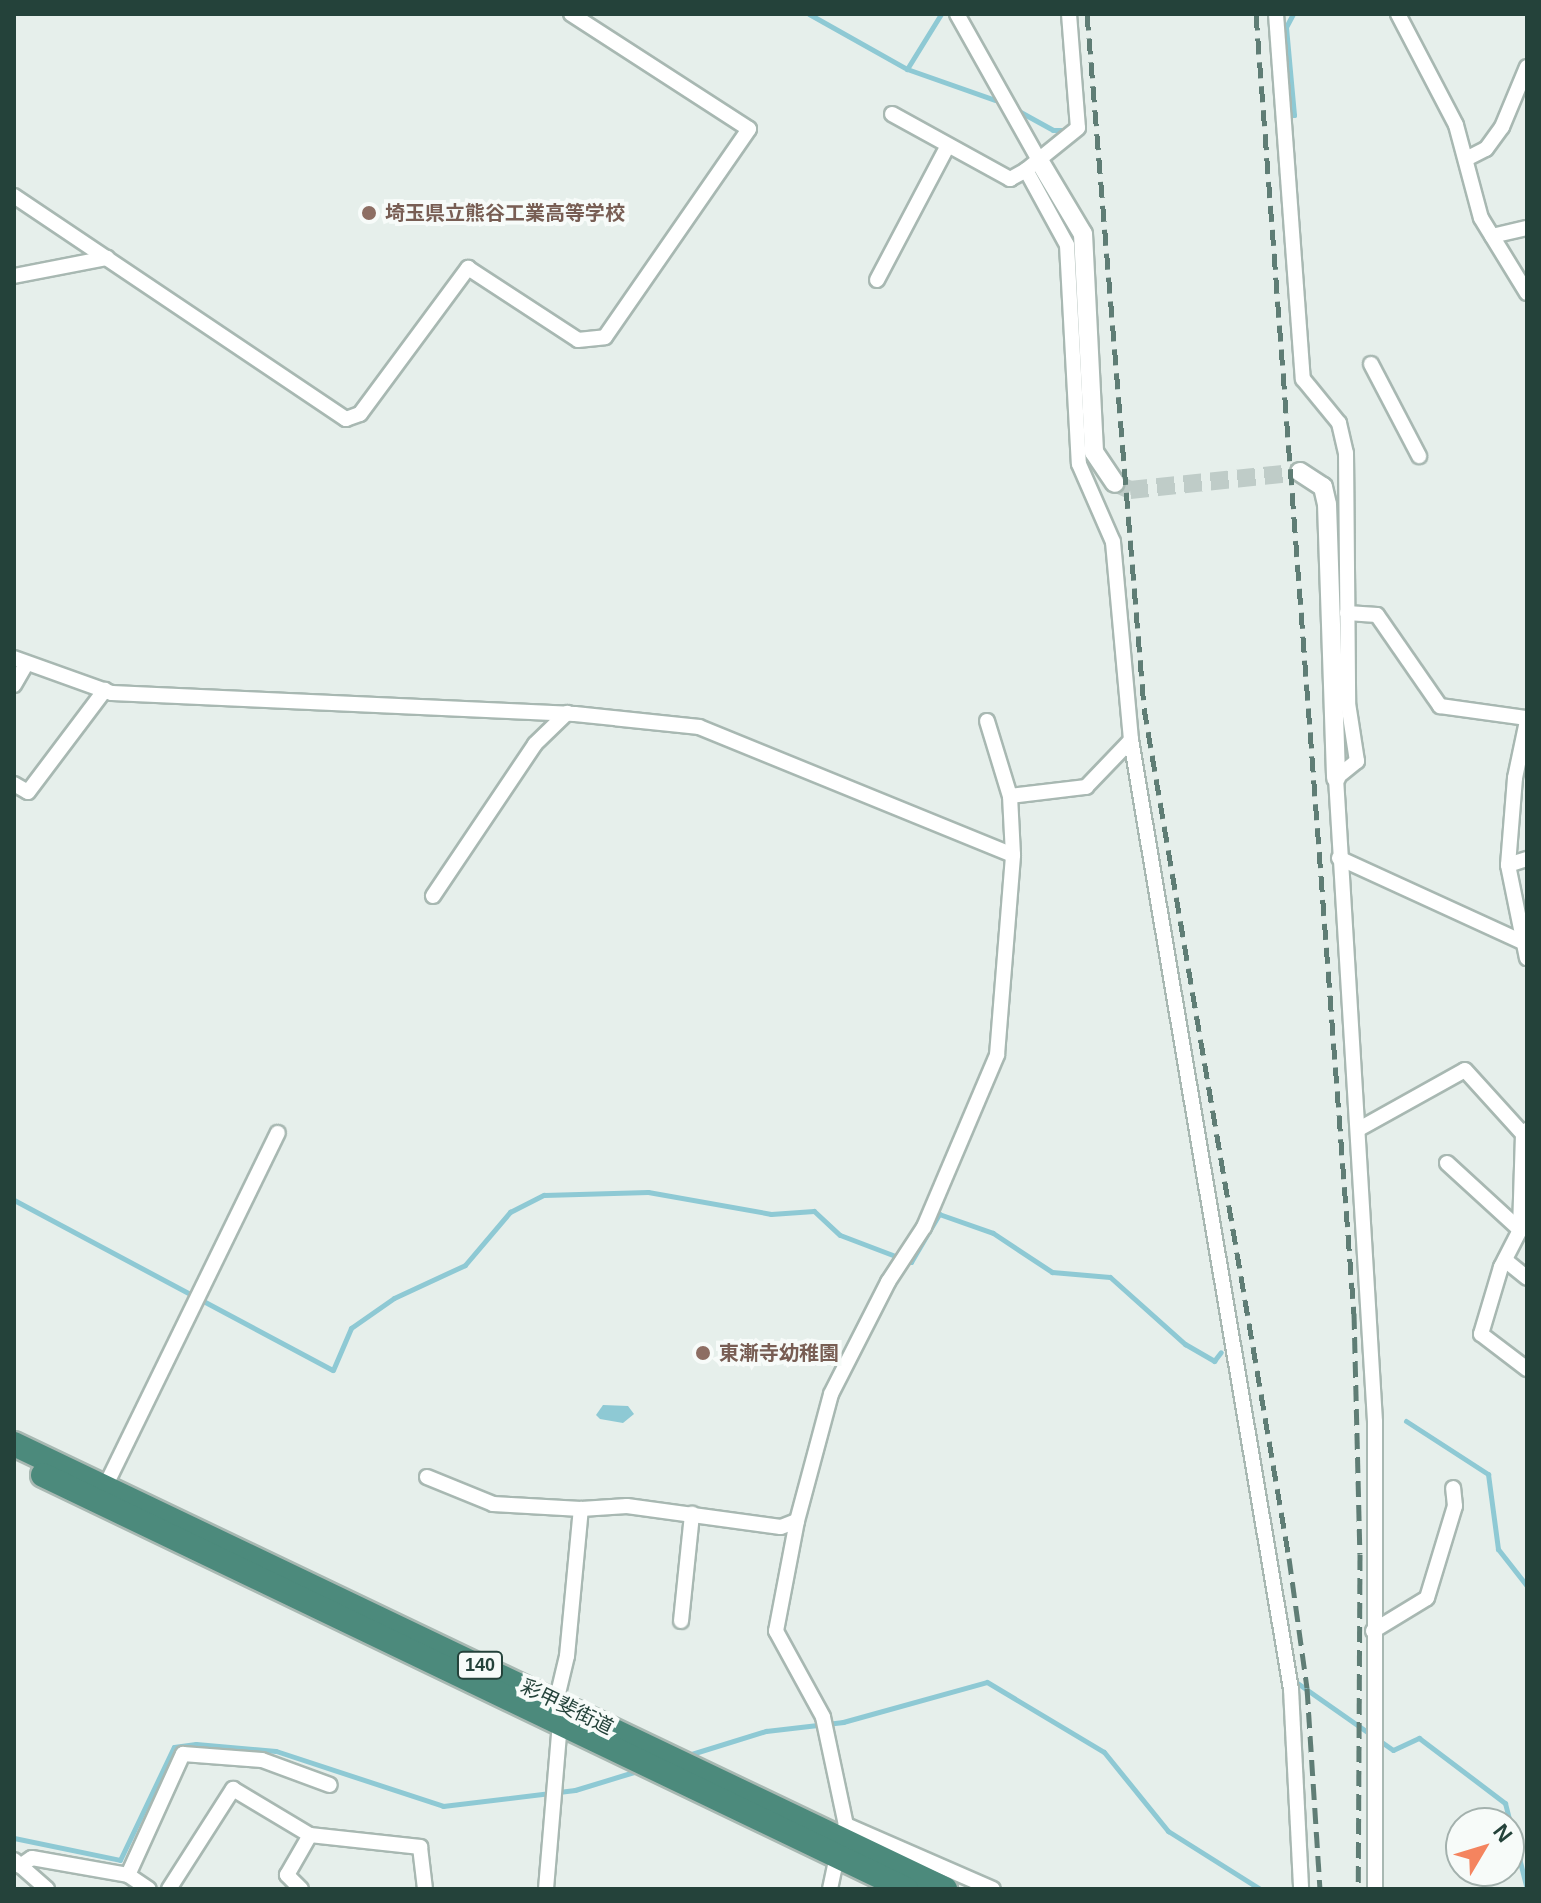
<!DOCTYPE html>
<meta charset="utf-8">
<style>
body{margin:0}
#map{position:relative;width:1541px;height:1903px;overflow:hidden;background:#e6efeb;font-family:Arial,"Noto Sans JP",sans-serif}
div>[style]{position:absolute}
.water>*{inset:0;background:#8ec9d4}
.stream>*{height:5px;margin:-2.5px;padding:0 2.5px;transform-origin:2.5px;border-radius:2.5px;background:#8ec9d4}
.tertiary-tunnel>*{height:18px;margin-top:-9px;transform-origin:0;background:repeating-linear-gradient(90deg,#bfccc8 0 18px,transparent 0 27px)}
.roads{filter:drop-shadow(2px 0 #a8b8b2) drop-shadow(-2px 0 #a8b8b2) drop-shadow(0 2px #a8b8b2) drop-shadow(0 -2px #a8b8b2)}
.minor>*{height:14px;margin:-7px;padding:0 7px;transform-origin:7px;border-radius:7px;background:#fff}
.tertiary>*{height:18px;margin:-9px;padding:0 9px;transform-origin:9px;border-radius:9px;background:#fff}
.trunk>*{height:24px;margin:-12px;padding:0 12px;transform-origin:12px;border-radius:12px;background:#4c8a7c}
.rail>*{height:5px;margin-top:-2.5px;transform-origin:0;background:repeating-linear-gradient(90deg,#5f7d75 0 16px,transparent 0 24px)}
.dots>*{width:22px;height:22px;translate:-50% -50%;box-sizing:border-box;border:4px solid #f7fbf9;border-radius:50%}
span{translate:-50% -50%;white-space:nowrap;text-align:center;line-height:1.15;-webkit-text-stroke:8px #f7fbf9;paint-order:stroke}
.shield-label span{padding:2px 6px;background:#f7fbf9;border:2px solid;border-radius:6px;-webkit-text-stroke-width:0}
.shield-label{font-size:18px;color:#24423a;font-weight:700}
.education-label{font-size:20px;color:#785e54;font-weight:700}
.left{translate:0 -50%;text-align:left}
.street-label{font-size:20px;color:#24423a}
.frame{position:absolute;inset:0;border:16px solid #24423a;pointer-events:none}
.north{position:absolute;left:1445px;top:1807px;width:80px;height:80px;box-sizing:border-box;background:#f7fbf9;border:2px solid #a3b1ad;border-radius:50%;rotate:52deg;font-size:22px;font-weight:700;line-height:32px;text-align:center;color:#24423a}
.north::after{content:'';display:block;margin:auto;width:28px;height:36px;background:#f4845f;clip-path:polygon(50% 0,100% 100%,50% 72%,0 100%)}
</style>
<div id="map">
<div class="water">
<i style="clip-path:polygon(603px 1405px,628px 1406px,634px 1414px,623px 1423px,600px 1419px,596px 1415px)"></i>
</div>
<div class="stream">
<i style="left:809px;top:14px;width:112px;rotate:29.3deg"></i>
<i style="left:907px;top:69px;width:93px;rotate:19.4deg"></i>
<i style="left:907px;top:69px;width:65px;rotate:-58.3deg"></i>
<i style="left:1015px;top:109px;width:43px;rotate:28.9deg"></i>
<i style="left:1053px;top:130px;width:11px"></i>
<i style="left:1289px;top:115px;width:5px"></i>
<i style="left:1294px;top:115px;width:88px;rotate:-95.2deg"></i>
<i style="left:1286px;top:27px;width:15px;rotate:-62deg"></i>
<i style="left:14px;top:1200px;width:361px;rotate:28.1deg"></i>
<i style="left:333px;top:1370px;width:46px;rotate:-66.8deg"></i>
<i style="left:351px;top:1328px;width:52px;rotate:-34.9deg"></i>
<i style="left:394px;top:1298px;width:78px;rotate:-24.9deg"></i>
<i style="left:465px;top:1265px;width:70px;rotate:-49.7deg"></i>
<i style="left:510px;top:1212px;width:38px;rotate:-27deg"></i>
<i style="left:544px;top:1195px;width:104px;rotate:-1.7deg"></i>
<i style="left:648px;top:1192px;width:125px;rotate:10.1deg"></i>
<i style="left:771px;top:1214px;width:43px;rotate:-4deg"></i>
<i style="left:814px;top:1211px;width:35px;rotate:43deg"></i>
<i style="left:840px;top:1235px;width:76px;rotate:20.8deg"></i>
<i style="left:911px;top:1262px;width:56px;rotate:-59.7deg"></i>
<i style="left:939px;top:1214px;width:57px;rotate:19.4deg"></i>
<i style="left:993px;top:1233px;width:71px;rotate:33.5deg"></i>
<i style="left:1052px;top:1272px;width:58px;rotate:4.9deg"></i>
<i style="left:1110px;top:1277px;width:101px;rotate:41.8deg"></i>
<i style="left:1185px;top:1344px;width:34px;rotate:30deg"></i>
<i style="left:1214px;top:1361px;width:11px;rotate:-52deg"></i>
<i style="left:1406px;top:1421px;width:98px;rotate:32.9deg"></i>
<i style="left:1488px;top:1474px;width:76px;rotate:82.4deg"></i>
<i style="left:1498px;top:1549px;width:47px;rotate:51.9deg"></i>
<i style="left:1293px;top:1680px;width:122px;rotate:35deg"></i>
<i style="left:1393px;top:1750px;width:29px;rotate:-25deg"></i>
<i style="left:1419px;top:1738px;width:108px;rotate:37.1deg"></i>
<i style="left:1505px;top:1803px;width:89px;rotate:75.7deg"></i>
<i style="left:685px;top:1756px;width:85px;rotate:-17.2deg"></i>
<i style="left:766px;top:1731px;width:78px;rotate:-6.7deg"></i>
<i style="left:843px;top:1722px;width:149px;rotate:-15.5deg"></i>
<i style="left:987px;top:1682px;width:136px;rotate:30.9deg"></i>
<i style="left:1104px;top:1752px;width:102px;rotate:51deg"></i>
<i style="left:1168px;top:1831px;width:109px;rotate:32.2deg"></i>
<i style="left:14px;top:1838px;width:108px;rotate:11.7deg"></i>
<i style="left:120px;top:1860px;width:125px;rotate:-64.5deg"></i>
<i style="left:174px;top:1747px;width:22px;rotate:-8deg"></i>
<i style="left:196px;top:1744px;width:80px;rotate:5deg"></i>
<i style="left:276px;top:1751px;width:176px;rotate:18.2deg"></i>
<i style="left:443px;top:1806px;width:133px;rotate:-6.9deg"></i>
<i style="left:575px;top:1790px;width:65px;rotate:-17deg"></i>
</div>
<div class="tertiary-tunnel">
<i style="left:1115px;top:483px;width:17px;rotate:25deg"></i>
<i style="left:1130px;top:490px;width:171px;rotate:-6deg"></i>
</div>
<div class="roads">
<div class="minor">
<i style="left:957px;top:14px;width:170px;rotate:60.7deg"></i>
<i style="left:1069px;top:14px;width:114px;rotate:85.5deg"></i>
<i style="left:1078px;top:128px;width:67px;rotate:141.1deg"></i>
<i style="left:1026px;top:170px;width:85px;rotate:61.3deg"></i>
<i style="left:1067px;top:245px;width:219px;rotate:86.9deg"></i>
<i style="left:1079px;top:464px;width:85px;rotate:66.4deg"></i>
<i style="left:1113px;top:542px;width:199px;rotate:84.8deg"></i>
<i style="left:1131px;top:740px;width:962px;rotate:80.43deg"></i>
<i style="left:1291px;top:1689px;width:200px;rotate:87.1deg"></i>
<i style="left:1276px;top:14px;width:366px;rotate:85.8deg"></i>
<i style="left:1303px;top:379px;width:57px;rotate:50.7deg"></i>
<i style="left:1339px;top:423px;width:31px;rotate:77deg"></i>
<i style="left:1346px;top:453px;width:250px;rotate:89.5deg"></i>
<i style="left:1348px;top:703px;width:59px;rotate:81.2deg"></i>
<i style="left:1357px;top:761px;width:27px;rotate:141deg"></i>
<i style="left:1336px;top:778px;width:645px;rotate:86.53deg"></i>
<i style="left:1375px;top:1422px;width:467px;rotate:90deg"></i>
<i style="left:1398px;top:14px;width:125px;rotate:62.4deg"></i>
<i style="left:1456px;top:125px;width:96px;rotate:75deg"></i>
<i style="left:1481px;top:218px;width:88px;rotate:58.5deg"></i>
<i style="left:892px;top:114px;width:135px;rotate:28.8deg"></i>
<i style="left:1010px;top:179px;width:18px;rotate:-29deg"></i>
<i style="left:1466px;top:159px;width:22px;rotate:-27deg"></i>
<i style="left:1486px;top:149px;width:27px;rotate:-54deg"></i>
<i style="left:1502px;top:127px;width:65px;rotate:-67.4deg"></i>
<i style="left:14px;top:196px;width:400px;rotate:33.9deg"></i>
<i style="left:346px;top:419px;width:15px;rotate:-20deg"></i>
<i style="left:360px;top:414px;width:182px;rotate:-53.5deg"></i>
<i style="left:468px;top:268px;width:131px;rotate:33.2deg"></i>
<i style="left:578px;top:340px;width:27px;rotate:-6deg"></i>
<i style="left:605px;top:337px;width:253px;rotate:-55.3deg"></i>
<i style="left:749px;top:129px;width:212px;rotate:-147.1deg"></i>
<i style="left:1492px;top:236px;width:36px;rotate:-13deg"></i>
<i style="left:14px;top:276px;width:95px;rotate:-11deg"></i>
<i style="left:877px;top:280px;width:150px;rotate:-62.2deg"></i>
<i style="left:1371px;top:364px;width:104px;rotate:62.4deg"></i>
<i style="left:1347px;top:613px;width:30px;rotate:4deg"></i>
<i style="left:1377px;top:615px;width:111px;rotate:55.3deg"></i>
<i style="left:1440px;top:706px;width:88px;rotate:7.9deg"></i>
<i style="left:14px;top:658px;width:104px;rotate:19.7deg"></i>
<i style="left:112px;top:693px;width:463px;rotate:2.6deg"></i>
<i style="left:575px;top:714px;width:125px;rotate:6deg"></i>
<i style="left:699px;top:727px;width:339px;rotate:22.2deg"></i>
<i style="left:14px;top:685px;width:24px;rotate:-60deg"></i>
<i style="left:987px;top:721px;width:78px;rotate:73deg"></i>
<i style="left:1527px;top:721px;width:58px;rotate:101.9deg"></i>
<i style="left:1515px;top:778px;width:87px;rotate:94.6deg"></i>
<i style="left:1508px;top:865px;width:95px;rotate:78.5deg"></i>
<i style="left:14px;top:784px;width:16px;rotate:30deg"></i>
<i style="left:28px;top:792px;width:128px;rotate:-53deg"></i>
<i style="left:1339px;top:858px;width:199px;rotate:24.6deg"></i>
<i style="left:1508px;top:865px;width:20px;rotate:-18deg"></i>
<i style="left:433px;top:896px;width:183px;rotate:-56.1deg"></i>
<i style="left:535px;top:744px;width:45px;rotate:-44.1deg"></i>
<i style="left:1359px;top:1129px;width:121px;rotate:-29.1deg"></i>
<i style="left:1465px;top:1070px;width:86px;rotate:47.8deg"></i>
<i style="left:1523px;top:1134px;width:6px;rotate:-45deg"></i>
<i style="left:1447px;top:1163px;width:99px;rotate:42.5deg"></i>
<i style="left:1520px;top:1230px;width:42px;rotate:117.2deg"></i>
<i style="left:1501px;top:1267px;width:70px;rotate:106.6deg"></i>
<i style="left:1481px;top:1334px;width:58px;rotate:37.3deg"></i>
<i style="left:1520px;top:1230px;width:96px;rotate:-88.2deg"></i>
<i style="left:1505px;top:1260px;width:28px;rotate:39deg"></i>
<i style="left:427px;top:1477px;width:71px;rotate:22.2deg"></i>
<i style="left:493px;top:1504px;width:88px;rotate:3.3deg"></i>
<i style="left:105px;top:1487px;width:394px;rotate:-64deg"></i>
<i style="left:797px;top:1521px;width:112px;rotate:100.8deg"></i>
<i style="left:776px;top:1631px;width:98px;rotate:61.3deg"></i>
<i style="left:823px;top:1717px;width:110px;rotate:78deg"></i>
<i style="left:681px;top:1621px;width:108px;rotate:-84.1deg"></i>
<i style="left:1373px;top:1631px;width:63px;rotate:-31.4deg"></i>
<i style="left:1427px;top:1598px;width:96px;rotate:-73.1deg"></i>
<i style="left:1455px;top:1506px;width:18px;rotate:-96deg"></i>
<i style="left:843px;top:1831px;width:7px;rotate:-63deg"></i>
<i style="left:846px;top:1825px;width:160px;rotate:23.5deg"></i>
<i style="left:14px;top:1860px;width:44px;rotate:41.3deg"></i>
<i style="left:20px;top:1866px;width:14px;rotate:-34deg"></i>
<i style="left:32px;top:1858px;width:97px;rotate:10deg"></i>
<i style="left:128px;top:1875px;width:25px;rotate:34deg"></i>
<i style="left:128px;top:1875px;width:133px;rotate:-65.6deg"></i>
<i style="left:183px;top:1754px;width:79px;rotate:4.3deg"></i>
<i style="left:262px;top:1760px;width:72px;rotate:20.2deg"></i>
<i style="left:169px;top:1889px;width:119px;rotate:-57.4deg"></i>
<i style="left:233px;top:1789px;width:90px;rotate:30.9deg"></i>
<i style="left:310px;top:1835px;width:111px;rotate:6.2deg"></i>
<i style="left:420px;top:1847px;width:42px;rotate:83.2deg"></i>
<i style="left:301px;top:1889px;width:20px;rotate:-135deg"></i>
<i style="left:287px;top:1875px;width:46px;rotate:-60.1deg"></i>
<i style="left:546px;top:1889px;width:167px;rotate:-85.2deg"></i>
<i style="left:560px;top:1723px;width:21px;rotate:-101deg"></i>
<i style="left:556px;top:1702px;width:47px;rotate:-76.6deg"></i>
<i style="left:567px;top:1656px;width:148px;rotate:-84.6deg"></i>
<i style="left:581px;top:1509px;width:46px;rotate:-3.7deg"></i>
<i style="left:627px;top:1506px;width:155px;rotate:7.8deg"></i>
<i style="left:781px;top:1527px;width:17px;rotate:-21deg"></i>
<i style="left:797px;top:1521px;width:131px;rotate:-75deg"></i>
<i style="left:831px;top:1394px;width:126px;rotate:-63deg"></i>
<i style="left:888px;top:1282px;width:66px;rotate:-56.8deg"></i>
<i style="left:924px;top:1227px;width:187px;rotate:-67deg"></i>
<i style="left:997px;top:1055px;width:201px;rotate:-85.4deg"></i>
<i style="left:1013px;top:855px;width:59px;rotate:-92.9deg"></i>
<i style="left:1010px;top:796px;width:77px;rotate:-6.8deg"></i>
<i style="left:1086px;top:787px;width:65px;rotate:-46.2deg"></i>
<i style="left:830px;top:1889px;width:33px;rotate:-78deg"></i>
</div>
<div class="tertiary">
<i style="left:1040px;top:162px;width:84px;rotate:59.2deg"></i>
<i style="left:1083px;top:234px;width:218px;rotate:87.1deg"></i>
<i style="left:1094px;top:452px;width:37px;rotate:56deg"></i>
<i style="left:1300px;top:472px;width:27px;rotate:33deg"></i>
<i style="left:1323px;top:487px;width:17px;rotate:77deg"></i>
<i style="left:1327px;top:504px;width:274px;rotate:88.1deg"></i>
</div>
<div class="trunk">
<i style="left:14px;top:1444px;width:1032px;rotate:25.55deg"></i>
<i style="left:43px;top:1475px;width:957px;rotate:25.63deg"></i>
</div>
</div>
<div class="rail">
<i style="left:1087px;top:14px;width:696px;rotate:85.3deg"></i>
<i style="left:1144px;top:708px;width:862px;rotate:80.32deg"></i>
<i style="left:1289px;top:1558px;width:131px;rotate:82.1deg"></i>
<i style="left:1307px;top:1688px;width:201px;rotate:86.3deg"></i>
<i style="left:1256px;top:14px;width:1303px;rotate:85.69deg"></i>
<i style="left:1354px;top:1313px;width:241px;rotate:88.6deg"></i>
<i style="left:1360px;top:1554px;width:335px;rotate:90.3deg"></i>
</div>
<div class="dots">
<i style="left:369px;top:213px;background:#8d6e63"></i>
<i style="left:703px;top:1353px;background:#8d6e63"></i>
</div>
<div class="shield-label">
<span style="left:480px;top:1665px">140</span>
</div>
<div class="education-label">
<span class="left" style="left:385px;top:213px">埼玉県立熊谷工業高等学校</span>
<span class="left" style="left:719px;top:1353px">東漸寺幼稚園</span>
</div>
<div class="street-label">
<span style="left:567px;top:1707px;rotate:26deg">彩甲斐街道</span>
</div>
<div class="frame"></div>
<div class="north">N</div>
</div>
